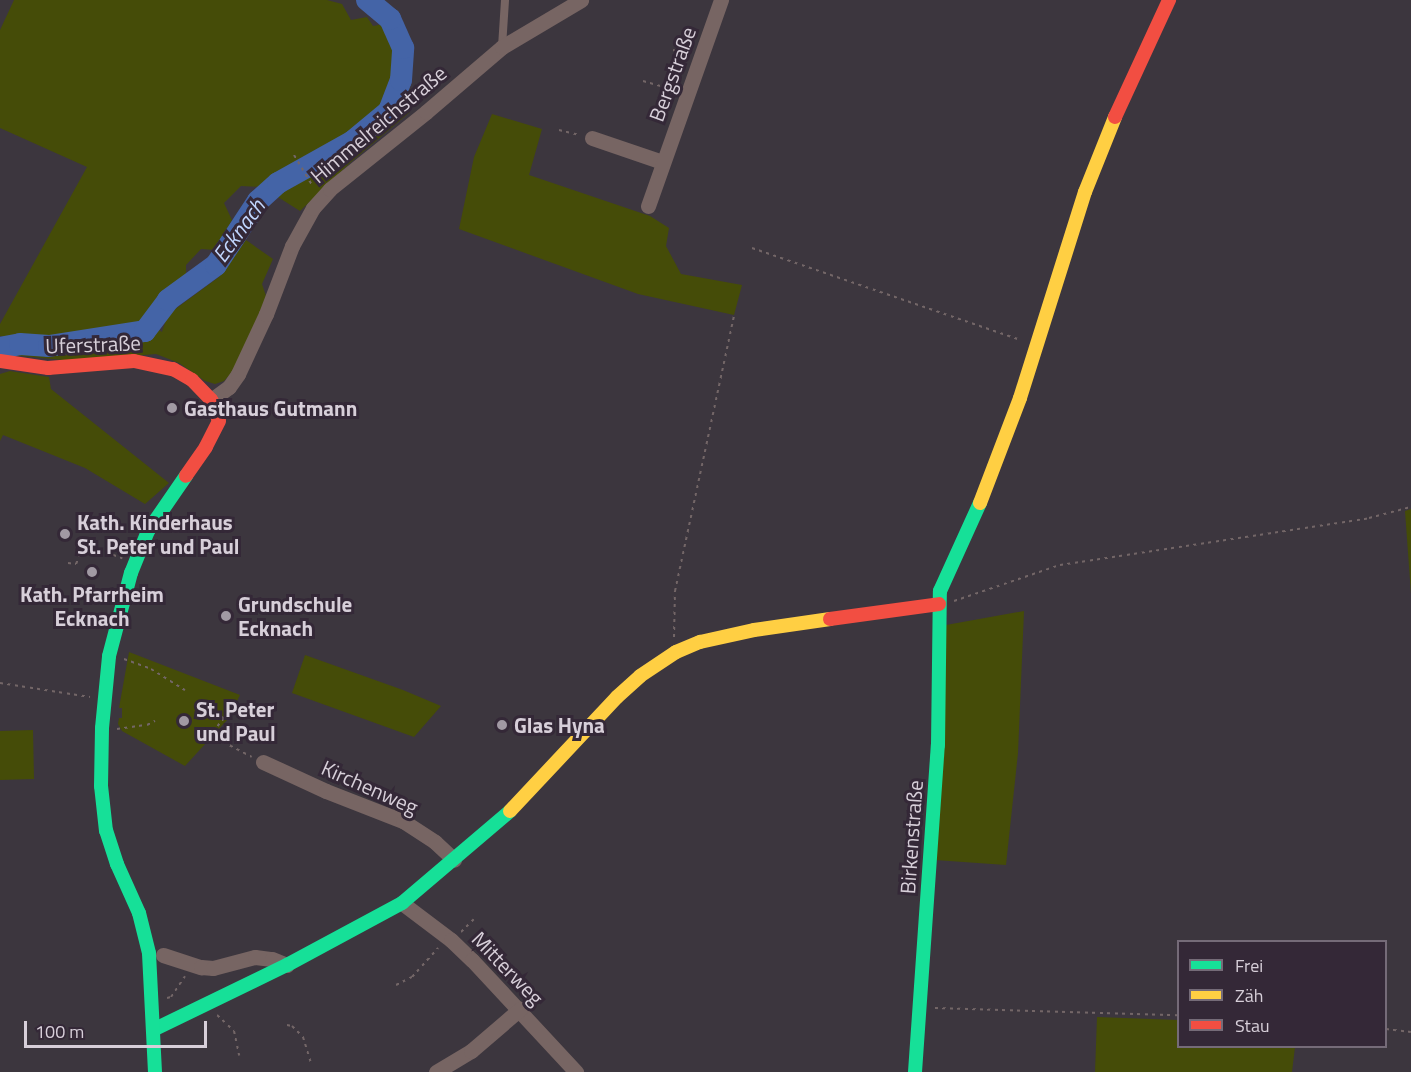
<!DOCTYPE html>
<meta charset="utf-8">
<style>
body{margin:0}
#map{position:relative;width:1411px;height:1072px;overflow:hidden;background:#3c363e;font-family:"Titillium Web",sans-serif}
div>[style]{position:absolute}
.green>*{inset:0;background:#454c08}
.river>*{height:22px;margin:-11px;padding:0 11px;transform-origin:11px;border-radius:11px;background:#4464a7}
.path>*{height:2px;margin-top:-1px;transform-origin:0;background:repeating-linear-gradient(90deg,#736667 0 3px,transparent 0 7.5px)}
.lane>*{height:8px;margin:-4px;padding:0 4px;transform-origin:4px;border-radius:4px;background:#776563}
.street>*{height:15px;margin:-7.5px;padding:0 7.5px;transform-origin:7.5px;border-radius:7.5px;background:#776563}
.fast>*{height:14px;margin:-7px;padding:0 7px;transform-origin:7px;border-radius:7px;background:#16e098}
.slow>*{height:14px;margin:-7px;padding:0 7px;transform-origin:7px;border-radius:7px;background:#ffcf43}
.jam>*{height:14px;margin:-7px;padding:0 7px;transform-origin:7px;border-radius:7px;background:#f24e42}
.dots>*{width:16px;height:16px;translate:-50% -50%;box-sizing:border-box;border:3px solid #342837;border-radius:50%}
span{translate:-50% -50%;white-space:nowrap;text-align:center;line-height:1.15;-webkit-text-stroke:6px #342837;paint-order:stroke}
.street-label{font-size:21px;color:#d7cfd9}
.poi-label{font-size:21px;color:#d7cfd9;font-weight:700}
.left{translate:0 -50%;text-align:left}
.water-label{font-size:22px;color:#c1d6fe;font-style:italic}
.legend{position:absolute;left:1177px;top:940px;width:210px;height:108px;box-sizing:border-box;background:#342837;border:2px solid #756b78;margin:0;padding:8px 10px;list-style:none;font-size:18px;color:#d7cfd9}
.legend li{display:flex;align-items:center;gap:12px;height:30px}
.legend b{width:30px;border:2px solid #756b78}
.scale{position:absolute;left:24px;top:1021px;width:183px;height:27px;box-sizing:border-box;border:3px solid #d7cfd9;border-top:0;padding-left:8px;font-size:18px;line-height:21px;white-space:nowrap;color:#d7cfd9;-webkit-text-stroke:4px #342837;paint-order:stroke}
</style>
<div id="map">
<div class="green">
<i style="clip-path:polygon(14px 0,327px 0,342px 4px,351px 20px,367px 17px,373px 26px,384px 24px,405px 29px,410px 112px,351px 162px,300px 211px,262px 187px,241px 186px,224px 203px,232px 220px,215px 250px,201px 249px,186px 265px,186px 275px,191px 276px,163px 296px,149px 324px,162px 332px,166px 320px,174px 310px,219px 277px,246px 240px,273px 259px,262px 284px,266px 296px,260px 315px,233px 371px,224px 381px,215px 384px,205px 381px,179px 363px,156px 354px,74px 361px,0 354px,0 340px,5px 337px,0 336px,0 324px,87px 167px,0 128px,0 30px)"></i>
<i style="clip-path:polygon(492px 114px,542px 129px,529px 175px,650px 216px,669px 228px,666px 246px,681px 274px,742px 285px,734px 315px,638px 294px,459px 229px,474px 157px)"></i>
<i style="clip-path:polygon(10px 371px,49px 377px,51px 389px,169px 483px,145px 504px,85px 468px,3px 435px,0 441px,0 374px)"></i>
<i style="clip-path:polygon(1411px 509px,1411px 594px,1405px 511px)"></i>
<i style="clip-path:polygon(1024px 611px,1018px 753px,1006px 865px,935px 860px,946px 625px)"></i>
<i style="clip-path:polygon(129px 652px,240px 695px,228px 719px,185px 766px,122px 731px,118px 724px,119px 718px,122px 718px,122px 708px,119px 708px)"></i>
<i style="clip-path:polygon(305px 655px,403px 690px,441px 706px,414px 737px,292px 693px)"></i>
<i style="clip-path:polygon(33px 730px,34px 779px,0 780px,0 731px)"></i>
<i style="clip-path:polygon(1097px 1017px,1178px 1020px,1178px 1046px,1295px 1047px,1292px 1072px,1095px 1072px)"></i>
</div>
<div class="river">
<i style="left:0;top:348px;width:20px;rotate:-11deg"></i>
<i style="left:20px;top:344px;width:29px;rotate:4deg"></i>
<i style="left:49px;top:346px;width:97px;rotate:-8.9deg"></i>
<i style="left:145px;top:331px;width:39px;rotate:-53deg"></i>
<i style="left:168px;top:300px;width:59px;rotate:-36.1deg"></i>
<i style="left:216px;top:265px;width:77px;rotate:-56.7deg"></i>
<i style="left:258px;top:201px;width:27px;rotate:-42deg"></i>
<i style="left:278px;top:183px;width:86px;rotate:-29.2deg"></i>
<i style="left:353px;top:141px;width:47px;rotate:-39.8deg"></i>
<i style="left:389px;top:111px;width:33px;rotate:-69deg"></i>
<i style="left:401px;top:80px;width:32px;rotate:-86deg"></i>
<i style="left:403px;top:48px;width:32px;rotate:-114deg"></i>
<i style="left:390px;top:19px;width:30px;rotate:-140deg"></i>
</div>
<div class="path">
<i style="left:673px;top:50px;width:15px;rotate:16deg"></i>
<i style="left:643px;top:81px;width:33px;rotate:16deg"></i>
<i style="left:559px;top:130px;width:21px;rotate:14deg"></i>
<i style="left:294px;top:155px;width:37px;rotate:59deg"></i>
<i style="left:752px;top:248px;width:284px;rotate:18.9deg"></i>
<i style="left:91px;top:537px;width:9px;rotate:84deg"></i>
<i style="left:68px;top:563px;width:8px;rotate:7deg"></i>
<i style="left:76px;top:564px;width:22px;rotate:-66deg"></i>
<i style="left:85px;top:544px;width:40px;rotate:21deg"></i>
<i style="left:954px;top:601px;width:112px;rotate:-18.8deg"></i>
<i style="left:1060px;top:565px;width:313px;rotate:-8.6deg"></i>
<i style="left:1369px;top:518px;width:43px;rotate:-14.7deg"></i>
<i style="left:674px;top:637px;width:46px;rotate:-88.8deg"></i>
<i style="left:675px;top:591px;width:282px;rotate:-77.9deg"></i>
<i style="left:124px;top:659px;width:29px;rotate:20deg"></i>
<i style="left:151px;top:669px;width:40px;rotate:32deg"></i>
<i style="left:0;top:683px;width:91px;rotate:8.8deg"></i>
<i style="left:215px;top:714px;width:10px;rotate:24deg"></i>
<i style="left:224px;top:718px;width:22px;rotate:129deg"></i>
<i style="left:210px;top:735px;width:47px;rotate:27.6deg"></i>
<i style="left:117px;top:729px;width:30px;rotate:-8deg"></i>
<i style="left:147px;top:725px;width:9px;rotate:-27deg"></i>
<i style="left:461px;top:932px;width:18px;rotate:-45deg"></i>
<i style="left:396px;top:985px;width:18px;rotate:-27deg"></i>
<i style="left:412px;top:977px;width:39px;rotate:-48deg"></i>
<i style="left:167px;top:998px;width:4px;rotate:-14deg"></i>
<i style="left:171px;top:997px;width:25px;rotate:-56deg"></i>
<i style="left:935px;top:1008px;width:243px;rotate:1.7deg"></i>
<i style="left:217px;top:1015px;width:23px;rotate:43deg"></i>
<i style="left:234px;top:1031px;width:25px;rotate:78deg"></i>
<i style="left:287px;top:1025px;width:5px;rotate:11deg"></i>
<i style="left:292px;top:1026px;width:16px;rotate:45deg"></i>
<i style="left:303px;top:1037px;width:27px;rotate:73deg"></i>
<i style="left:1386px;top:1029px;width:25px;rotate:7deg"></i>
</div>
<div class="lane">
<i style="left:502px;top:47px;width:47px;rotate:-86.3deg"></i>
</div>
<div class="street">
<i style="left:592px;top:138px;width:74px;rotate:18.9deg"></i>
<i style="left:648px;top:206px;width:219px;rotate:-70.5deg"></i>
<i style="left:211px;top:400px;width:22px;rotate:-36deg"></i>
<i style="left:229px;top:387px;width:16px;rotate:-55deg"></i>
<i style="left:238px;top:374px;width:66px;rotate:-65deg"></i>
<i style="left:266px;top:314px;width:73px;rotate:-69.1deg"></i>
<i style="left:292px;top:246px;width:43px;rotate:-61.1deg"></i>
<i style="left:313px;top:208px;width:25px;rotate:-48deg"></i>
<i style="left:330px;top:189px;width:123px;rotate:-38.7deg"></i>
<i style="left:426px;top:112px;width:100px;rotate:-40.5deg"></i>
<i style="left:502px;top:47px;width:92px;rotate:-30.7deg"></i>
<i style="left:263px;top:762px;width:69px;rotate:24.7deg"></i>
<i style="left:326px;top:791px;width:83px;rotate:21.3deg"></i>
<i style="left:403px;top:821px;width:38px;rotate:33deg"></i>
<i style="left:435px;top:842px;width:26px;rotate:43deg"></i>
<i style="left:402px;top:903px;width:61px;rotate:37.1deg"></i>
<i style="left:451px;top:940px;width:29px;rotate:44deg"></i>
<i style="left:472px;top:960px;width:153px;rotate:47.1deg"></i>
<i style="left:163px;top:955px;width:40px;rotate:18deg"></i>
<i style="left:201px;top:967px;width:12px;rotate:5deg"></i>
<i style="left:213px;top:968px;width:43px;rotate:-14.7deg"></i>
<i style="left:255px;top:957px;width:17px;rotate:7deg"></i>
<i style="left:272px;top:959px;width:16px;rotate:22deg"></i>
<i style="left:436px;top:1072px;width:41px;rotate:-31deg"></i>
<i style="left:471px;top:1051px;width:65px;rotate:-40.6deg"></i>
</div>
<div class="fast">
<i style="left:155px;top:1029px;width:147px;rotate:-25.9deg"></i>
<i style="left:287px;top:965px;width:131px;rotate:-28.3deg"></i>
<i style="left:402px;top:903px;width:142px;rotate:-40.4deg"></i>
<i style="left:155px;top:1072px;width:119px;rotate:-92.9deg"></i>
<i style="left:149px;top:953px;width:41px;rotate:-104deg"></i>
<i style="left:139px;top:913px;width:54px;rotate:-114.2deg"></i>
<i style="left:117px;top:864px;width:35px;rotate:-108deg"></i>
<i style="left:106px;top:831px;width:45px;rotate:-96.3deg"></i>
<i style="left:101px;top:786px;width:58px;rotate:-89deg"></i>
<i style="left:102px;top:728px;width:72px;rotate:-84.4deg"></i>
<i style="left:109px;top:656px;width:86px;rotate:-75.2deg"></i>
<i style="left:131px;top:573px;width:45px;rotate:-68deg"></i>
<i style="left:148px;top:531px;width:67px;rotate:-55.4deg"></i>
<i style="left:915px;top:1072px;width:328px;rotate:-86deg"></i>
<i style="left:938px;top:745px;width:154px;rotate:-89.3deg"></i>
<i style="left:940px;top:591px;width:97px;rotate:-65.6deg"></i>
</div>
<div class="slow">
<i style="left:980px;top:503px;width:112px;rotate:-69.1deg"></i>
<i style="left:1020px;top:398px;width:216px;rotate:-72.5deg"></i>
<i style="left:1085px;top:192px;width:81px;rotate:-68.2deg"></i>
<i style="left:510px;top:811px;width:156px;rotate:-46.8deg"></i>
<i style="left:617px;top:697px;width:31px;rotate:-42deg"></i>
<i style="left:640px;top:676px;width:43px;rotate:-33.7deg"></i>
<i style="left:676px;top:652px;width:26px;rotate:-23deg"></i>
<i style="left:700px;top:642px;width:55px;rotate:-12.5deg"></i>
<i style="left:754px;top:630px;width:77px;rotate:-8.2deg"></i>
</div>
<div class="jam">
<i style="left:1115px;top:117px;width:129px;rotate:-65.2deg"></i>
<i style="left:0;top:361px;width:49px;rotate:8.3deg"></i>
<i style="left:48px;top:368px;width:86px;rotate:-4.7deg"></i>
<i style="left:134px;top:361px;width:40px;rotate:12deg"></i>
<i style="left:173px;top:369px;width:22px;rotate:30deg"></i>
<i style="left:192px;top:380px;width:28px;rotate:46deg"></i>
<i style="left:211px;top:400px;width:22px;rotate:69deg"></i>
<i style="left:219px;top:421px;width:29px;rotate:117deg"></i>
<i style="left:206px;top:447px;width:35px;rotate:125deg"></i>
<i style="left:830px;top:619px;width:110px;rotate:-7.8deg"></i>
</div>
<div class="dots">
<i style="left:172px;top:408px;background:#a199a3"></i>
<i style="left:65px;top:534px;background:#a199a3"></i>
<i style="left:92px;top:572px;background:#a199a3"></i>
<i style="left:226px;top:616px;background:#a199a3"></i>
<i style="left:184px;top:721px;background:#a199a3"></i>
<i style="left:502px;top:725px;background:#a199a3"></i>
</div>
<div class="street-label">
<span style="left:672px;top:74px;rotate:-70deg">Bergstraße</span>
<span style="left:378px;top:124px;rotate:-40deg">Himmelreichstraße</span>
<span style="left:93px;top:344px;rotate:-2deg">Uferstraße</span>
<span style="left:370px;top:787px;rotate:24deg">Kirchenweg</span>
<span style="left:911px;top:837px;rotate:-86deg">Birkenstraße</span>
<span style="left:508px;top:968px;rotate:46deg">Mitterweg</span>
</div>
<div class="poi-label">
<span class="left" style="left:184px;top:408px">Gasthaus Gutmann</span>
<span class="left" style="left:77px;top:534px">Kath. Kinderhaus<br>St. Peter und Paul</span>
<span style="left:92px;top:606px">Kath. Pfarrheim<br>Ecknach</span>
<span class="left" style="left:238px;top:616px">Grundschule<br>Ecknach</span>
<span class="left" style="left:196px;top:721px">St. Peter<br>und Paul</span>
<span class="left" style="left:514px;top:725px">Glas Hyna</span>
</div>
<div class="water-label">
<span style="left:239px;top:231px;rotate:-54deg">Ecknach</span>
</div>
<ul class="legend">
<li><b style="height:8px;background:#16e098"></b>Frei</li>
<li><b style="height:8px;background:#ffcf43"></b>Zäh</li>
<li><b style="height:8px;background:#f24e42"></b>Stau</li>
</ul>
<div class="scale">100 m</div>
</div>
